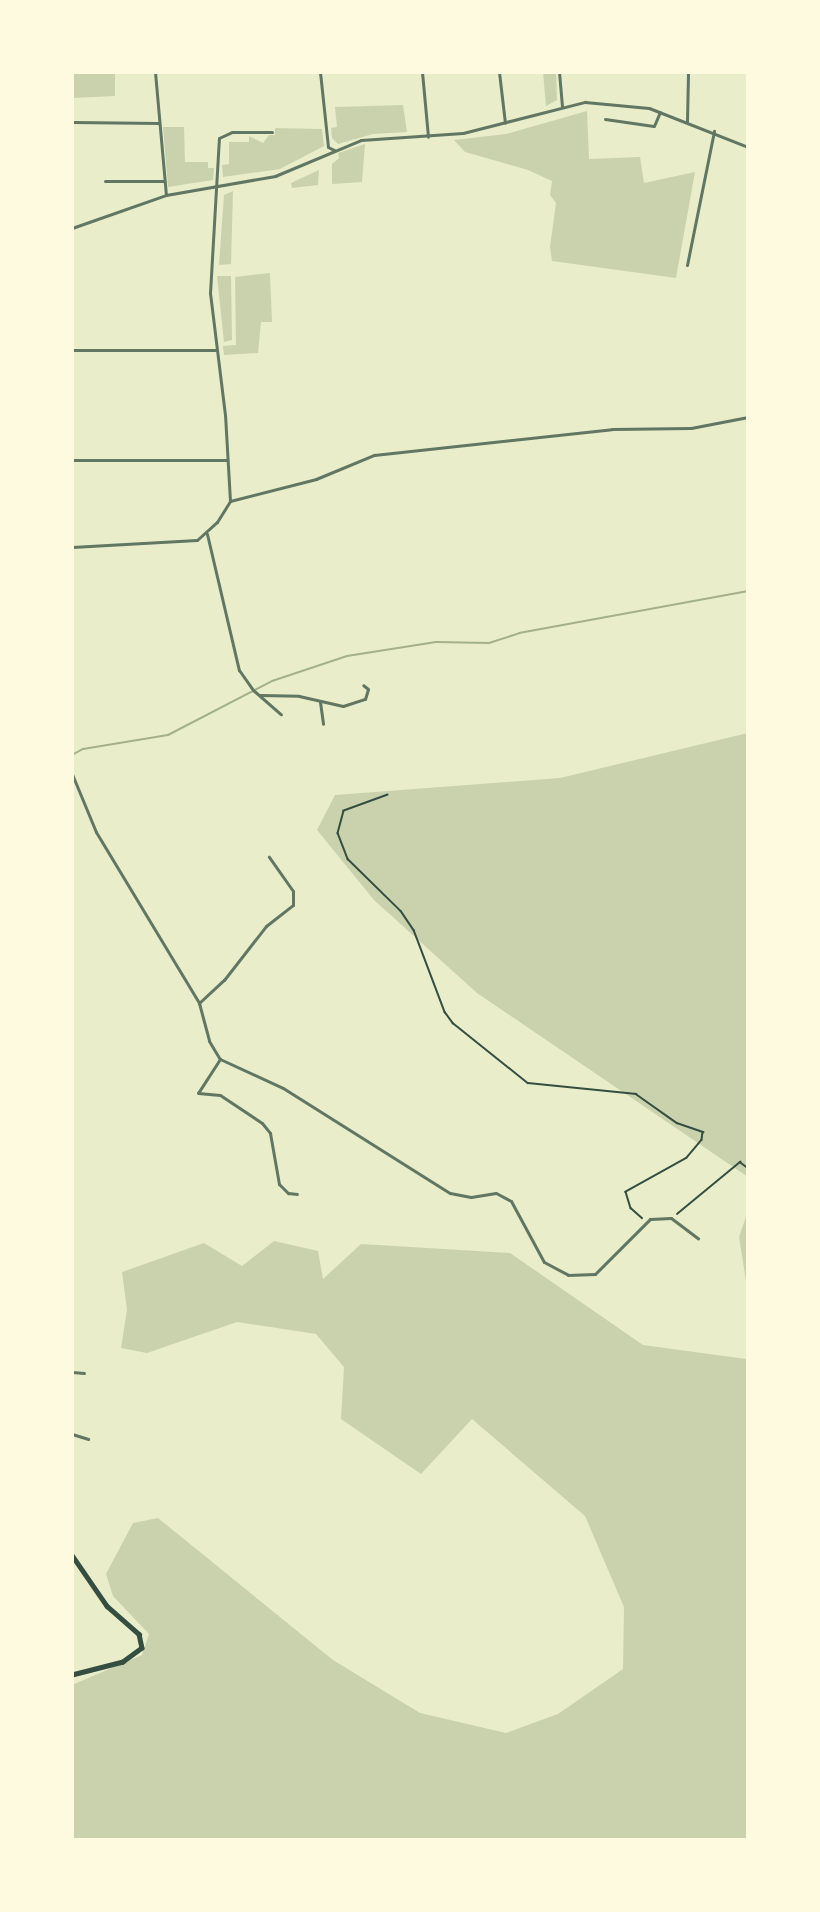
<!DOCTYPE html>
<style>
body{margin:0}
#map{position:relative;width:820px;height:1912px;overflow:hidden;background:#e9edc9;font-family:"Fira Sans Condensed",sans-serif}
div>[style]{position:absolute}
.green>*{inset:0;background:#cad2ad}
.stream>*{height:2px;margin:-1px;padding:0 1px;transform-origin:1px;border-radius:1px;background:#a3b18a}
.path>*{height:1.5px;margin:-0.75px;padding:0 0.75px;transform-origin:0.75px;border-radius:0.75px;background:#344e41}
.minor>*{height:3px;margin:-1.5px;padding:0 1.5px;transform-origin:1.5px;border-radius:1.5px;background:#617663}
.secondary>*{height:4.5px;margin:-2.25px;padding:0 2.25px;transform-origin:2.25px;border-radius:2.25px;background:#344e41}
span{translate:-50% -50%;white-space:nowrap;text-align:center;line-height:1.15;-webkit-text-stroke:6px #fefae0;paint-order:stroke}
.frame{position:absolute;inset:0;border:74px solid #fefae0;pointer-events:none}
</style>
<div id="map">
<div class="green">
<i style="clip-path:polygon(72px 72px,115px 72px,115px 96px,72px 98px)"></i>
<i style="clip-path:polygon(543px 72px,556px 72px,557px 100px,546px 106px)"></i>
<i style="clip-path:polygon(403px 105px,407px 132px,373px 134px,338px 144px,332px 138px,331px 128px,337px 127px,335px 107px)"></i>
<i style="clip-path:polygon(587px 111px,589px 159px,640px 157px,644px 183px,695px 172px,676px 278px,552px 261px,550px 247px,556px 203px,550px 195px,552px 181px,528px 170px,465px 152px,454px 140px,506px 134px)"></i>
<i style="clip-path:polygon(163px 127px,184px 127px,185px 162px,208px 162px,208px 168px,214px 168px,213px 180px,168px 187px)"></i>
<i style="clip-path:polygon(275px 128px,322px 129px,324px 146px,280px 169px,223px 177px,222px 165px,229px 164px,229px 142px,249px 142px,249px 136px,263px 143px,269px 135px,275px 135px)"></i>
<i style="clip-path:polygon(365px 144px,362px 182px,332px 184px,332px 164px,339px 158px,338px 153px)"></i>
<i style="clip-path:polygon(319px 170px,318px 185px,292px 188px,291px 183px)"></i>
<i style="clip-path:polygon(233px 191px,231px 264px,219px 265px,224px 195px)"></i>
<i style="clip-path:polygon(270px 273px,272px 322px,261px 322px,258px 353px,224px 355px,223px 346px,236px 345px,235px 277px)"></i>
<i style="clip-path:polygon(217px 276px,231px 276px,232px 340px,224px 342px)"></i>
<i style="clip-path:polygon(748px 733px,748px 1177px,477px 993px,374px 900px,317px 830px,335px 795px,560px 778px)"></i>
<i style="clip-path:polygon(748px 1211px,748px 1293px,739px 1237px)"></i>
<i style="clip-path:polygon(274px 1241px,318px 1251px,323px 1279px,361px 1244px,510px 1253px,643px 1345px,746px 1359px,748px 1344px,748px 1840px,72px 1840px,72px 1685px,142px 1655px,149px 1634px,113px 1596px,106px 1574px,133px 1523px,158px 1518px,333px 1660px,420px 1713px,506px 1733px,558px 1714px,623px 1669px,624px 1607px,585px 1516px,472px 1419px,421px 1474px,341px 1419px,344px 1367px,316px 1334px,237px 1322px,147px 1353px,121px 1348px,127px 1310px,122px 1272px,204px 1243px,242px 1266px)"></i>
</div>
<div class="stream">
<i style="left:72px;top:755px;width:13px;rotate:-29deg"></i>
<i style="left:83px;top:749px;width:86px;rotate:-9.4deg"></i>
<i style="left:168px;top:735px;width:117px;rotate:-27.4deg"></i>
<i style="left:272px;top:681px;width:79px;rotate:-18.4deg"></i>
<i style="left:347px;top:656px;width:90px;rotate:-8.9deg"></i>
<i style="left:436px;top:642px;width:53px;rotate:1.1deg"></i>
<i style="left:489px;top:643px;width:32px;rotate:-18deg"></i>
<i style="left:519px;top:633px;width:233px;rotate:-10.4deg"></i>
</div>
<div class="path">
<i style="left:388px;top:795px;width:47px;rotate:160deg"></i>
<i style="left:344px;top:811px;width:23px;rotate:105deg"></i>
<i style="left:338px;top:833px;width:28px;rotate:69deg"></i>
<i style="left:348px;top:859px;width:74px;rotate:44.5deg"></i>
<i style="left:401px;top:911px;width:23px;rotate:56deg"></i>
<i style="left:414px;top:930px;width:88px;rotate:69.3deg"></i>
<i style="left:445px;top:1012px;width:14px;rotate:54deg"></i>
<i style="left:453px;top:1023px;width:96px;rotate:38.7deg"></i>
<i style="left:528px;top:1083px;width:109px;rotate:5.8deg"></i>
<i style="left:636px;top:1094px;width:50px;rotate:35.3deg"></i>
<i style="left:677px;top:1123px;width:28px;rotate:19deg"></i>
<i style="left:703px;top:1132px;width:8px;rotate:97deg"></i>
<i style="left:702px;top:1140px;width:23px;rotate:130deg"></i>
<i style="left:687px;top:1158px;width:70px;rotate:150.9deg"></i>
<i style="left:626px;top:1192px;width:17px;rotate:73deg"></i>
<i style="left:631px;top:1208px;width:15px;rotate:42deg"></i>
<i style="left:677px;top:1214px;width:82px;rotate:-39.5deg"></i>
<i style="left:740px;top:1162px;width:10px;rotate:37deg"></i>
</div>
<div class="minor">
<i style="left:155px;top:72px;width:123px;rotate:84.9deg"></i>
<i style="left:320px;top:72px;width:75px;rotate:83.9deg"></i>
<i style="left:328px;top:147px;width:7px;rotate:27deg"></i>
<i style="left:422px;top:72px;width:65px;rotate:84.7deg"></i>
<i style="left:499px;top:72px;width:51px;rotate:83.3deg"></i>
<i style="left:559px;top:72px;width:35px;rotate:85deg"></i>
<i style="left:605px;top:119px;width:49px;rotate:8.1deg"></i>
<i style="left:654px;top:126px;width:15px;rotate:-67deg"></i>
<i style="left:687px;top:121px;width:49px;rotate:-88.8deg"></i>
<i style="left:72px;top:122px;width:87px;rotate:0.7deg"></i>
<i style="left:105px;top:181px;width:59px"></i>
<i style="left:72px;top:228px;width:100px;rotate:-19.3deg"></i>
<i style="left:166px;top:195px;width:111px;rotate:-9.9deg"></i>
<i style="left:275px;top:176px;width:93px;rotate:-22.7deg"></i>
<i style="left:361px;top:140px;width:102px;rotate:-3.9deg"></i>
<i style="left:463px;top:133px;width:126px;rotate:-14.3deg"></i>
<i style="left:585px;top:102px;width:64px;rotate:5.4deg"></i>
<i style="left:649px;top:108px;width:106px;rotate:21.5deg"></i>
<i style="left:687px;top:265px;width:137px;rotate:-78.6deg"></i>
<i style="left:72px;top:350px;width:144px"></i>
<i style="left:72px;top:460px;width:155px"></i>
<i style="left:230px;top:501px;width:86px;rotate:-93.3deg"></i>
<i style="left:225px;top:415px;width:123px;rotate:-97deg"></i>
<i style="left:210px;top:293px;width:155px;rotate:-86.7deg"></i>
<i style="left:219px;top:138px;width:14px;rotate:-25deg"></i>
<i style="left:232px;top:132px;width:40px"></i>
<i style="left:207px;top:534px;width:140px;rotate:76.8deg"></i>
<i style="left:239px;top:670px;width:24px;rotate:55deg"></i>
<i style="left:253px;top:690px;width:37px;rotate:41deg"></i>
<i style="left:72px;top:547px;width:125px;rotate:-3.2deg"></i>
<i style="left:197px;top:540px;width:27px;rotate:-42deg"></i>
<i style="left:217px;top:522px;width:25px;rotate:-58deg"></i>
<i style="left:230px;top:501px;width:89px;rotate:-14.3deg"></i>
<i style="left:316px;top:479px;width:63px;rotate:-22.5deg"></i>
<i style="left:374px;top:455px;width:239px;rotate:-6.2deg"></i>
<i style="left:612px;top:429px;width:79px;rotate:-0.7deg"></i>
<i style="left:691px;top:428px;width:58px;rotate:-10.9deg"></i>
<i style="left:260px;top:695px;width:39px;rotate:1deg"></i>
<i style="left:299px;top:696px;width:45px;rotate:12.8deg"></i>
<i style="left:343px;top:706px;width:23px;rotate:-18deg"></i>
<i style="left:365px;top:699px;width:10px;rotate:-73deg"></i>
<i style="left:368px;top:689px;width:6px;rotate:-141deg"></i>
<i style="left:320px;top:702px;width:22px;rotate:82deg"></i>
<i style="left:72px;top:774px;width:63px;rotate:67.5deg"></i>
<i style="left:96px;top:832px;width:200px;rotate:58.9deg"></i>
<i style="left:199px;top:1003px;width:39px;rotate:75deg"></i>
<i style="left:209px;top:1041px;width:21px;rotate:59deg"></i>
<i style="left:220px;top:1059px;width:69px;rotate:24.7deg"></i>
<i style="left:283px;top:1088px;width:197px;rotate:32.2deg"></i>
<i style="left:450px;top:1193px;width:21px;rotate:11deg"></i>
<i style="left:471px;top:1197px;width:25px;rotate:-9deg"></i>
<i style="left:496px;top:1193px;width:17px;rotate:28deg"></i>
<i style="left:511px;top:1201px;width:69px;rotate:61.6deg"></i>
<i style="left:544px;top:1262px;width:27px;rotate:28deg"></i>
<i style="left:568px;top:1275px;width:27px;rotate:-2deg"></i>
<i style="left:595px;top:1274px;width:78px;rotate:-45deg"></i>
<i style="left:650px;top:1219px;width:21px;rotate:-3deg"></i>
<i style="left:671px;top:1218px;width:34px;rotate:37deg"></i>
<i style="left:199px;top:1003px;width:34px;rotate:-43deg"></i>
<i style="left:224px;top:980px;width:68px;rotate:-52.1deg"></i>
<i style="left:266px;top:926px;width:34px;rotate:-38deg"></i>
<i style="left:293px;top:905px;width:14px;rotate:-90deg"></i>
<i style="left:293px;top:891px;width:42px;rotate:-125.2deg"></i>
<i style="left:220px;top:1059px;width:40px;rotate:122.9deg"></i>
<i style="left:198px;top:1093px;width:22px;rotate:5deg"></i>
<i style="left:220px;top:1095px;width:50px;rotate:33.7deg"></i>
<i style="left:262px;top:1123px;width:13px;rotate:51deg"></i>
<i style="left:270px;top:1133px;width:52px;rotate:80deg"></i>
<i style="left:279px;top:1184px;width:13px;rotate:45deg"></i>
<i style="left:288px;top:1193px;width:9px;rotate:6deg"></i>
<i style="left:72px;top:1372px;width:12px;rotate:5deg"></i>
<i style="left:72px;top:1434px;width:17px;rotate:17deg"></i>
</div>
<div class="secondary">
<i style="left:72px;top:1555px;width:62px;rotate:55.5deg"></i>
<i style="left:107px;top:1606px;width:43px;rotate:41.2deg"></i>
<i style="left:139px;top:1634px;width:14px;rotate:78deg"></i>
<i style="left:142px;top:1648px;width:24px;rotate:144deg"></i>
<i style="left:123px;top:1662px;width:53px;rotate:165.7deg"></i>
</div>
<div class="frame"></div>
</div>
